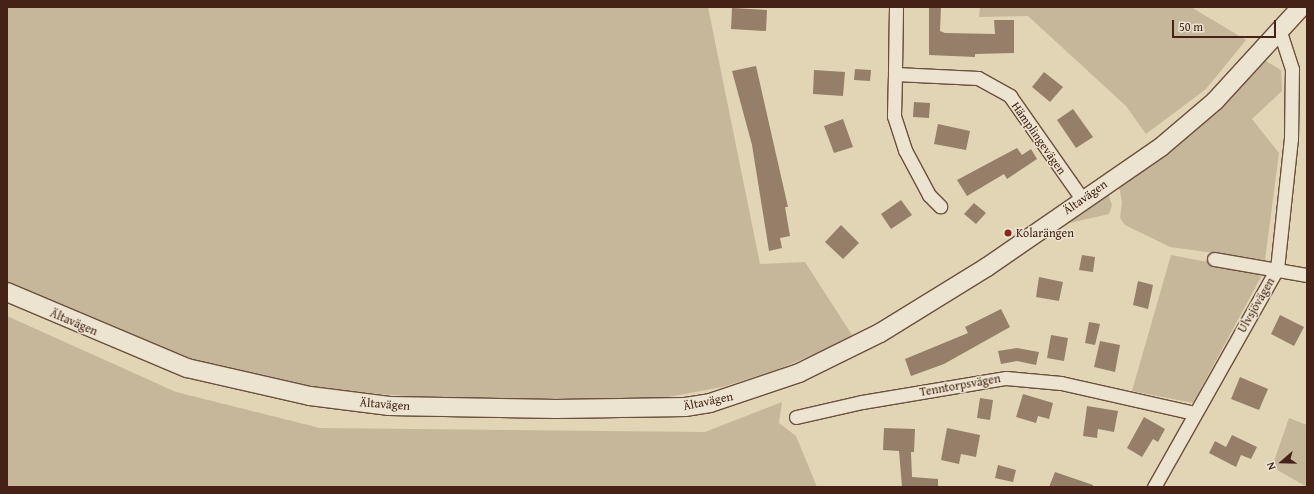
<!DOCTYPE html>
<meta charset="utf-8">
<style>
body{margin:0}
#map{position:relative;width:1314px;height:494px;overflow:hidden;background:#e1d5b6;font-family:"Gentium Book Plus",serif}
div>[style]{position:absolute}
.green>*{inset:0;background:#c6b79b}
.building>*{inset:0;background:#967f69}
.roads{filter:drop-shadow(1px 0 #6c4f3d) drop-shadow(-1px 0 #6c4f3d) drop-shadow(0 1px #6c4f3d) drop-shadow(0 -1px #6c4f3d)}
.minor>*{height:13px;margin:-6.5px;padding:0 6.5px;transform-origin:6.5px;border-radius:6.5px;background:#ece4d0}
.secondary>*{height:18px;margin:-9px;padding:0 9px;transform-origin:9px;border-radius:9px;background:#ece4d0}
.dots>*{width:11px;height:11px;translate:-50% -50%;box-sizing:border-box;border:2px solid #ece4d0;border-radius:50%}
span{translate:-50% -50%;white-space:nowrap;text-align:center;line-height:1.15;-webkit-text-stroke:3px #ece4d0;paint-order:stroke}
.street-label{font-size:12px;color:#452215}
.poi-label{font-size:12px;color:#452215}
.left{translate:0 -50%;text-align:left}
.frame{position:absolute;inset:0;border:8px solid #452215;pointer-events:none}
.north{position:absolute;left:1262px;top:442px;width:40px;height:40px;-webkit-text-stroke:3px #ece4d0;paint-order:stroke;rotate:250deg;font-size:11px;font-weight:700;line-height:16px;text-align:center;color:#452215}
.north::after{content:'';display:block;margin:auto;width:14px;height:18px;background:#452215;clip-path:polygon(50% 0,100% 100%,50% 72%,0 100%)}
.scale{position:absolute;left:1172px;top:20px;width:104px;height:18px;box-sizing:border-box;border:2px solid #452215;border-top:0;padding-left:5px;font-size:12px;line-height:14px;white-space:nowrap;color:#452215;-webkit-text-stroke:3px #ece4d0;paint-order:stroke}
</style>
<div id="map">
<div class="green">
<i style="clip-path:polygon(7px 7px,708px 7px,760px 264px,805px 262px,854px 338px,776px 370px,722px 387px,663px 398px,468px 401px,294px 387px,191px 364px,7px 285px)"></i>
<i style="clip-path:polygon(980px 7px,1191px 7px,1246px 40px,1206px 89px,1146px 134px,1126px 106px,1028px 16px,979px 17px)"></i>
<i style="clip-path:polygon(1264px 60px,1281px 70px,1282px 91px,1252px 119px,1279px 153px,1265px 260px,1170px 247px,1125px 225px,1120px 218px,1122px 202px,1119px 187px,1216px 114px)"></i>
<i style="clip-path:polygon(1108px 194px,1112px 205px,1109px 214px,1065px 224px)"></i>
<i style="clip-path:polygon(1171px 255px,1259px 272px,1261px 277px,1193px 403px,1132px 391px)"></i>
<i style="clip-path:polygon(7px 316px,176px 392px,320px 428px,705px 432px,782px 402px,779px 423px,796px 436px,817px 487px,7px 487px)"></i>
<i style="clip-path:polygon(1289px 418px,1307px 425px,1307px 487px,1272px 467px)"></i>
</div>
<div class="building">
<i style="clip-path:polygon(929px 7px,941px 7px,940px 31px,945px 33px,995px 34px,994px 20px,1014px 20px,1014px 53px,975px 54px,975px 57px,929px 55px)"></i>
<i style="clip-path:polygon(732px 8px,767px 10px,766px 31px,731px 29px)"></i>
<i style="clip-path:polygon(756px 66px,788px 207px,785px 207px,790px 236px,780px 238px,782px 248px,769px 251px,752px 145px,732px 71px)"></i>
<i style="clip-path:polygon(855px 69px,871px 70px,870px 81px,854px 80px)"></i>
<i style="clip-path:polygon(814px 70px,845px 72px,843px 96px,813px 94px)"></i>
<i style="clip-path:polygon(1044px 72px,1063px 87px,1050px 102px,1032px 87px)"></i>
<i style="clip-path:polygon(914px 102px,930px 103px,929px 118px,913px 117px)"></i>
<i style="clip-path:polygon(1073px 109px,1093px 137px,1076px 148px,1057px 120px)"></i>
<i style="clip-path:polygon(843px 119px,853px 147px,834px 153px,824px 126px)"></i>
<i style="clip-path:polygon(938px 124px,970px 131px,966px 150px,934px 144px)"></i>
<i style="clip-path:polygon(1017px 148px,1022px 155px,1031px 149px,1037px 159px,1007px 179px,1004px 174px,967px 196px,957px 180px)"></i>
<i style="clip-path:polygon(901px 200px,912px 215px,891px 229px,881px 214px)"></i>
<i style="clip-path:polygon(974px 203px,986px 213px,976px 224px,964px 214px)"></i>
<i style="clip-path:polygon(841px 225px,859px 243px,843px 259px,825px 242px)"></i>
<i style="clip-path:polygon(1082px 255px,1095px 257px,1093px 272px,1079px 270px)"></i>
<i style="clip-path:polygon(1039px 277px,1063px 282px,1059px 301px,1036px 297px)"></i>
<i style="clip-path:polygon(1138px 281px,1153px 285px,1148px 309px,1133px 305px)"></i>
<i style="clip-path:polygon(1001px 309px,1010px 327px,944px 364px,911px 376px,905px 359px,968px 333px,965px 327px)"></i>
<i style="clip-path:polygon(1280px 315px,1304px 327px,1294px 346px,1271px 334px)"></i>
<i style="clip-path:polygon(1089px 322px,1100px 324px,1095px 345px,1085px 343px)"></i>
<i style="clip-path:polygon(1051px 335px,1068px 338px,1064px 361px,1047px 358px)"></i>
<i style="clip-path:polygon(1100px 341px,1120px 345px,1115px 372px,1094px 367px)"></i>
<i style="clip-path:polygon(1017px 348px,1039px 352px,1036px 365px,1017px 361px,1001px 364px,998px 351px)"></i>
<i style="clip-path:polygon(1240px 377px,1268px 389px,1259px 410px,1231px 399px)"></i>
<i style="clip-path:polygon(1023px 394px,1053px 403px,1049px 419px,1038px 416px,1036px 423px,1016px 417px)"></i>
<i style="clip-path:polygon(980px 398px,993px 400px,990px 420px,977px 418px)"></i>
<i style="clip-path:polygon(1087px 406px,1118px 411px,1114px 432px,1098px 429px,1097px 438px,1083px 436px)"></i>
<i style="clip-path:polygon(1144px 417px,1165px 429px,1158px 442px,1153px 439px,1142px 457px,1127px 448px)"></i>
<i style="clip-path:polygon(884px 428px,915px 429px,914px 452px,911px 452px,912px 477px,938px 479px,938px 487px,902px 487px,899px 451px,883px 450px)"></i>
<i style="clip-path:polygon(947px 428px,980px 435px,976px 457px,961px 454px,959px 464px,941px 460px)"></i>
<i style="clip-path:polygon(1232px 435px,1257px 447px,1251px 459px,1241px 455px,1236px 467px,1209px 453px,1215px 441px,1226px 447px)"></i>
<i style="clip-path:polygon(998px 465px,1016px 470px,1013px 482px,995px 478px)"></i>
<i style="clip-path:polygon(1055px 472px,1093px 485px,1093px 487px,1049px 487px)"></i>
</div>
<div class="roads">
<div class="minor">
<i style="left:896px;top:7px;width:67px;rotate:90.9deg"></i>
<i style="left:895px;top:74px;width:83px;rotate:2.8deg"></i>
<i style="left:978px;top:78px;width:37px;rotate:29deg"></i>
<i style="left:1010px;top:96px;width:126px;rotate:55deg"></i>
<i style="left:895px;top:74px;width:42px;rotate:91.4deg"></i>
<i style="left:894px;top:116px;width:36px;rotate:72deg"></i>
<i style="left:905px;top:150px;width:51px;rotate:61.9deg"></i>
<i style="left:929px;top:195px;width:16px;rotate:45deg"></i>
<i style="left:1214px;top:259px;width:94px;rotate:9.8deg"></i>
<i style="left:796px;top:417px;width:68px;rotate:-12.8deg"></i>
<i style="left:862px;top:402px;width:146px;rotate:-9.5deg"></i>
<i style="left:1006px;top:378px;width:55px;rotate:5.2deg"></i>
<i style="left:1061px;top:383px;width:136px;rotate:12.7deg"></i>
<i style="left:1154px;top:487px;width:250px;rotate:-60.6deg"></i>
<i style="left:1277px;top:269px;width:131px;rotate:-83.9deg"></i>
<i style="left:1291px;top:139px;width:70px;rotate:-89.2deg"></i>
<i style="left:1292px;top:69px;width:38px;rotate:-108deg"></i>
</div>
<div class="secondary">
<i style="left:7px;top:292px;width:195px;rotate:22.9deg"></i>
<i style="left:187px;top:368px;width:126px;rotate:12.8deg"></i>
<i style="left:310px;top:396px;width:80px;rotate:7.2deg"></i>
<i style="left:389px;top:406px;width:167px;rotate:1deg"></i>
<i style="left:556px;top:409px;width:129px;rotate:-0.9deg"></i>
<i style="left:685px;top:407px;width:25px;rotate:-9deg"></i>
<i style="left:710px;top:403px;width:94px;rotate:-18.6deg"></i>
<i style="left:799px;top:373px;width:90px;rotate:-26.3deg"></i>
<i style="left:880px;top:333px;width:126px;rotate:-31.7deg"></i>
<i style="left:987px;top:267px;width:211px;rotate:-34.6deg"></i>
<i style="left:1161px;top:147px;width:71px;rotate:-40.4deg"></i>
<i style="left:1215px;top:101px;width:127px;rotate:-47.5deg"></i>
</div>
</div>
<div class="dots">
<i style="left:1008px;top:233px;background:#8f2418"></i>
</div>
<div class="street-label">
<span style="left:1039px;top:138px;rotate:55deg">Hämplingevägen</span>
<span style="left:1085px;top:197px;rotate:-35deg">Ältavägen</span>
<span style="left:1256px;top:305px;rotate:-60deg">Ulvsjövägen</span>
<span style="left:74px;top:322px;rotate:23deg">Ältavägen</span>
<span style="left:960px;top:385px;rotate:-10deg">Tenntorpsvägen</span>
<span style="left:708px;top:401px;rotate:-12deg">Ältavägen</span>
<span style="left:385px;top:404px;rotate:4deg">Ältavägen</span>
</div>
<div class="poi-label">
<span class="left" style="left:1016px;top:233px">Kolarängen</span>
</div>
<div class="frame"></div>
<div class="north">N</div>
<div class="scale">50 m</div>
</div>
